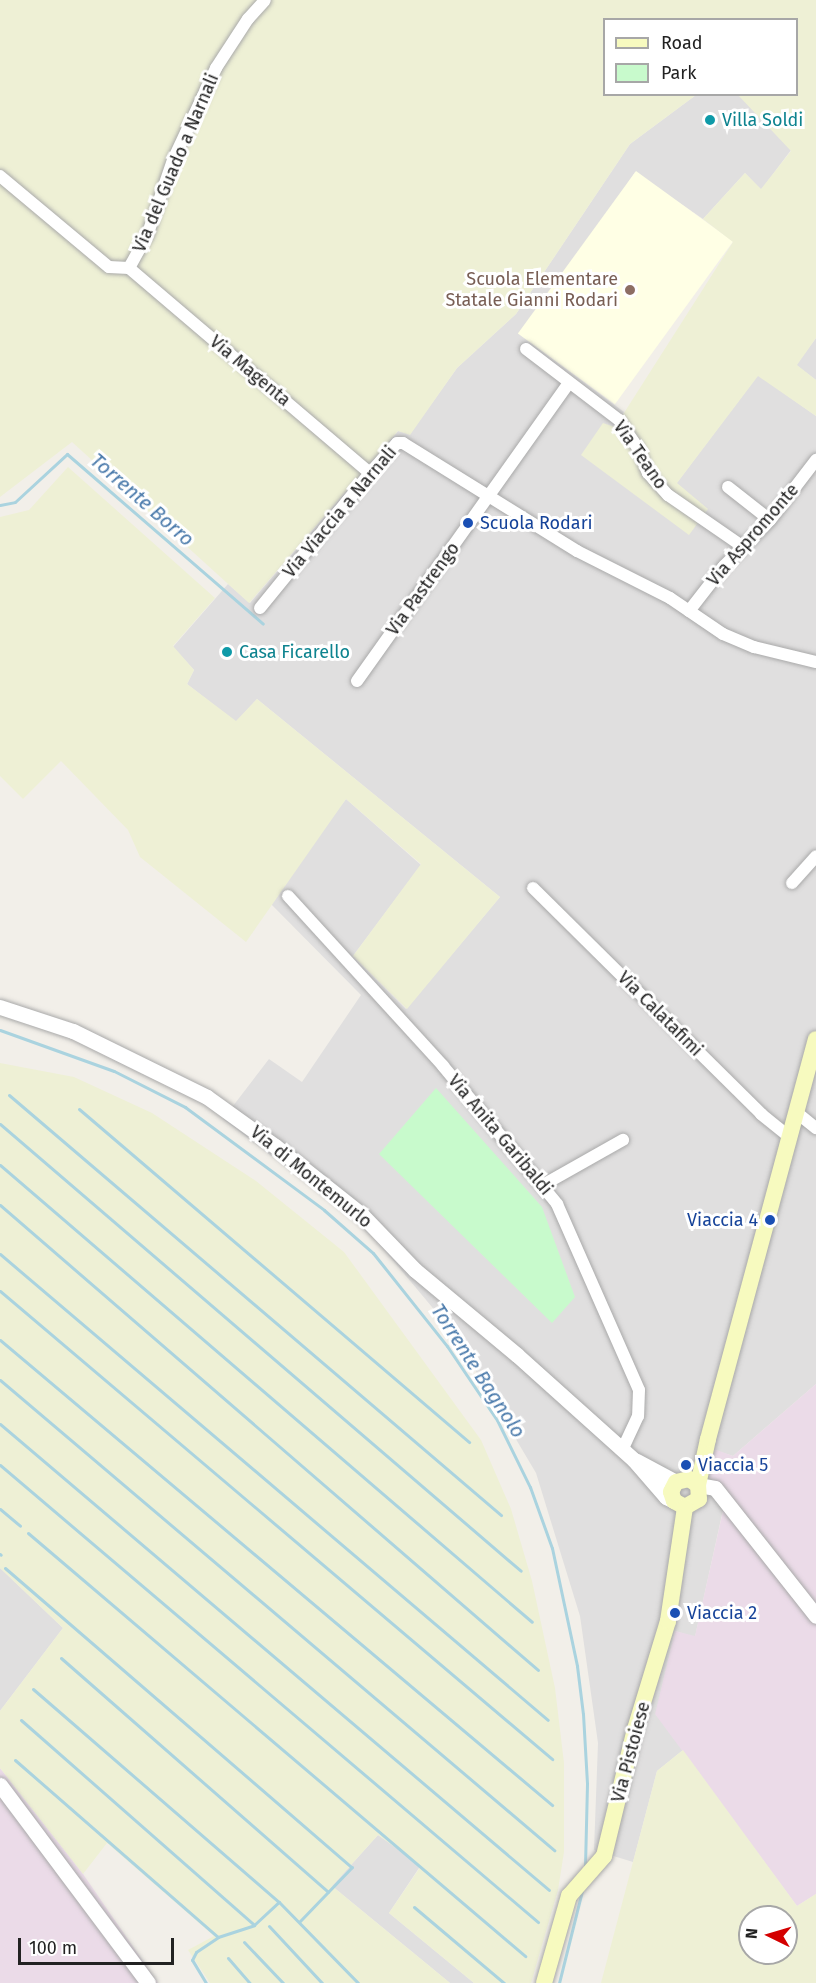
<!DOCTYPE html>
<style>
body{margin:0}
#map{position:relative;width:816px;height:1983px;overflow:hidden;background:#f2efe9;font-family:"Fira Sans",sans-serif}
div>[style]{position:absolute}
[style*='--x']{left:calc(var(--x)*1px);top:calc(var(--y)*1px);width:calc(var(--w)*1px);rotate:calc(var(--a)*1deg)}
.residential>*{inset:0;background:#e0dfdf}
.industrial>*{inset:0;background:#ebdbe8}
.education>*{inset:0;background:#ffffe5;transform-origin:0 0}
.farmland>*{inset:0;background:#eef0d5}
.park>*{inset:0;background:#c8facc}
.stream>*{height:3px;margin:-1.5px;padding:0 1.5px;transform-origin:1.5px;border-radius:1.5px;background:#aad3df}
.roads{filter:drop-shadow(0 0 2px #a9a9a9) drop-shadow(0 0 2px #a9a9a9)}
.minor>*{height:12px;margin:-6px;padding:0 6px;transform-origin:6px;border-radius:6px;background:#fff}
.tertiary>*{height:15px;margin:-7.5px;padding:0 7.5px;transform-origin:7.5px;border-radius:7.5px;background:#fff}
.secondary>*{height:16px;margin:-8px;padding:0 8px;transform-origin:8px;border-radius:8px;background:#f7fabf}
.dots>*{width:16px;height:16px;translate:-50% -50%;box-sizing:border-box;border:3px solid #fff;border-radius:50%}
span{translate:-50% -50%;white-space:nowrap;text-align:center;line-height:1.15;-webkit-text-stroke:6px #fff;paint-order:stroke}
.culture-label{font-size:18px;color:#0d838f}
.left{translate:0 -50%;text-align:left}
.street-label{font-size:18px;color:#222}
.education-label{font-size:18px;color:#785e54}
.right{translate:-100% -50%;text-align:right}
.transit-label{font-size:18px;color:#164399}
.water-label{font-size:20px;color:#4a7aab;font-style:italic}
.legend{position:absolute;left:603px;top:18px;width:195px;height:78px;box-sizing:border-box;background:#fff;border:2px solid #a7a7a7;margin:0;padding:8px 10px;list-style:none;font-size:18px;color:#222}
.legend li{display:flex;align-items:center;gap:12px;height:30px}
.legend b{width:30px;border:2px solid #a7a7a7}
.north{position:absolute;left:738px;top:1905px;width:60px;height:60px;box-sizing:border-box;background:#fff;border:2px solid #a7a7a7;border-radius:50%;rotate:275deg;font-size:16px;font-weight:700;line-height:24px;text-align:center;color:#222}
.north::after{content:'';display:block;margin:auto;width:21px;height:27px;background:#d40000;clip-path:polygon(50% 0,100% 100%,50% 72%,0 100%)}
.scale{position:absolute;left:18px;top:1938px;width:156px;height:27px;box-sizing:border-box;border:3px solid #222;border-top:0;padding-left:8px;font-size:18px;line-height:21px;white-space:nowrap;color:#222;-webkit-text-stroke:4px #fff;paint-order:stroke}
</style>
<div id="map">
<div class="residential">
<div style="clip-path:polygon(738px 94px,791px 150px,761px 190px,745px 173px,703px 219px,635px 172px,526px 339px,624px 412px,615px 428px,676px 484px,758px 375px,816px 416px,816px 1384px,733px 1456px,714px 1450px,727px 1492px,695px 1637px,675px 1631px,656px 1714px,683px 1750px,657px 1771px,633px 1862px,594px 1850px,598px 1743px,580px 1616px,536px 1473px,452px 1331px,366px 1228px,223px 1119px,269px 1059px,302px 1082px,361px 995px,269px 902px,346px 799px,421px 865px,353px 956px,406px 1009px,500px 897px,257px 699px,236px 722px,187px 684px,194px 670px,173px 647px,228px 584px,250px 603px,398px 431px,410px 434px,457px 368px,516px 314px,630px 144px,696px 95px)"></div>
<div style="clip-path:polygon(816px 338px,816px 380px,796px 365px)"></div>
<div style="clip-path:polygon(0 1568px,63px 1628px,0 1711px)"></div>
<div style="clip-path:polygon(378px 1835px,421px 1865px,389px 1913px,474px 1983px,450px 1983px,332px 1886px)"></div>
</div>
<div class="industrial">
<div style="clip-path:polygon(816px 1384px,816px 1894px,797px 1906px,655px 1714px,675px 1631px,695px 1636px,727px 1493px,709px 1477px,714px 1449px,733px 1456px)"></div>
<div style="clip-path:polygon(0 1768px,83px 1874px,158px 1983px,0 1983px)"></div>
</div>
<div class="education">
<div style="left:636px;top:171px;width:120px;height:201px;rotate:36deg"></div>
</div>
<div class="farmland">
<div style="clip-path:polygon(0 0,816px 0,816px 338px,797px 365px,816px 380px,816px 416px,758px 376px,677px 483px,708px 509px,689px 535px,581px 455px,603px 423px,615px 427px,733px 242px,703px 219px,745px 173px,761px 189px,791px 151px,738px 95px,796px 94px,796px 20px,604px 20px,604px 94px,696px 95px,630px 144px,516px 314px,457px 368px,410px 435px,398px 431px,249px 603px,72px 442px,0 497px)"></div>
<div style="clip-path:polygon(68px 467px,215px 598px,173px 646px,194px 670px,187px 684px,236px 721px,257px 699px,500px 897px,407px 1009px,353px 956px,421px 864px,346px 799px,246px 942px,140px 857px,128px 830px,61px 761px,23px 799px,0 776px,0 517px,29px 510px)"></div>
<div style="clip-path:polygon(0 1063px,74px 1077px,152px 1113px,256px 1181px,344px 1252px,481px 1440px,511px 1509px,532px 1581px,555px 1688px,564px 1763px,564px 1852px,558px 1890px,531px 1983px,474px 1983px,389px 1913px,421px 1866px,378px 1835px,332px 1886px,450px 1983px,210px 1983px,188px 1950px,214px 1936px,107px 1843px,83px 1874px,0 1768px,0 1711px,63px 1628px,0 1568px)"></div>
<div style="clip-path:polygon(evenodd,683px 1750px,797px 1906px,816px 1894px,816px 1983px,601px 1983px,657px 1771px,683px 1750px,750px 1917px,786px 1917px,786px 1953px,750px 1953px,750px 1917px)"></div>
</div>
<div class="park">
<div style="clip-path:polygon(436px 1088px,542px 1207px,575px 1297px,552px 1323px,379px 1154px)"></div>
</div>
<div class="stream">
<div style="--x:0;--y:505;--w:15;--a:-11"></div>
<div style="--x:15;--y:502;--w:71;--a:-42.7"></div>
<div style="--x:67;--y:454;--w:259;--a:40.9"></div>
<div style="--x:0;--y:1030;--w:121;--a:19.8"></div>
<div style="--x:114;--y:1071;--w:80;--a:26.9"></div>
<div style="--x:185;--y:1107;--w:173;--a:36.5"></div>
<div style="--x:324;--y:1210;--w:65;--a:41.3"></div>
<div style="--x:373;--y:1253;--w:119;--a:51.5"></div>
<div style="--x:447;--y:1346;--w:89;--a:56"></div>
<div style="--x:497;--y:1420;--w:75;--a:63.8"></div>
<div style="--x:530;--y:1487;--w:65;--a:70.2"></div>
<div style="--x:552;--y:1548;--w:121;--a:78"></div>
<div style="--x:577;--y:1666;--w:48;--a:82.9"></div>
<div style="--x:583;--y:1714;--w:70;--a:86.7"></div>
<div style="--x:587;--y:1784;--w:82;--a:91.4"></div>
<div style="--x:9;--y:1095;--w:647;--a:40.49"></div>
<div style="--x:79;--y:1109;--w:513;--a:40.49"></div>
<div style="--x:0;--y:1124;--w:686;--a:40.63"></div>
<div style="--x:0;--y:1165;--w:701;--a:40.66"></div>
<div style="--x:0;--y:1205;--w:711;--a:40.84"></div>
<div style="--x:0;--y:1254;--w:719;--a:40.38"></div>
<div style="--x:0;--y:1291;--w:724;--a:40.29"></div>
<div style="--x:0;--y:1340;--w:722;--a:40.11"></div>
<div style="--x:0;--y:1380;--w:727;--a:40.31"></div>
<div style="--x:0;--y:1424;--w:720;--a:40.33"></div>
<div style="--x:0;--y:1465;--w:706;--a:40.35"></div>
<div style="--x:0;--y:1509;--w:26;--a:40"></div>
<div style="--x:28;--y:1533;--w:653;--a:40.4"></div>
<div style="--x:0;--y:1554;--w:1;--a:45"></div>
<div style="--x:5;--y:1568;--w:458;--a:40.8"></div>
<div style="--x:352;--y:1867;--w:76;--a:133.9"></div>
<div style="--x:61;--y:1658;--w:355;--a:41.2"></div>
<div style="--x:33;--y:1689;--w:325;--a:40.9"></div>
<div style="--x:279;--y:1902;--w:113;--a:45.7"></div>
<div style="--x:21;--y:1720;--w:310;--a:41.3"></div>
<div style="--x:15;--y:1760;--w:269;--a:41.1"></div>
<div style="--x:414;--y:1907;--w:118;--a:40.2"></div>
<div style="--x:269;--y:1926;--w:78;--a:47.1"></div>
<div style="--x:244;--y:1942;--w:57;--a:46.4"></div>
<div style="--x:228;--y:1958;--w:33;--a:49"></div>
<div style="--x:206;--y:1983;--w:27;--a:-121"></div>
<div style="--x:192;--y:1960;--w:9;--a:-63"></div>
<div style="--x:196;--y:1952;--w:27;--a:-34"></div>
<div style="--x:218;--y:1937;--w:38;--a:-18"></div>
<div style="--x:254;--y:1925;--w:34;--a:-43"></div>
<div style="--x:559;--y:1983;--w:95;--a:-76"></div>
</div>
<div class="roads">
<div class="minor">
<div style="--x:0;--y:176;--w:142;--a:39.9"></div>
<div style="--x:109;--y:267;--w:20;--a:3"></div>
<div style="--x:129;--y:268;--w:316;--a:40.4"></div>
<div style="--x:129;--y:268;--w:37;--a:-61"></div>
<div style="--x:147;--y:236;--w:80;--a:-71.1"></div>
<div style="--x:173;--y:160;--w:102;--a:-64.9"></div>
<div style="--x:216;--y:68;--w:59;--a:-56.9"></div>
<div style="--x:248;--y:19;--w:25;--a:-48"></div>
<div style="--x:526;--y:349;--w:117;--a:37.4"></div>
<div style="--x:619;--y:420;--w:36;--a:56"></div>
<div style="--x:639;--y:450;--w:25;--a:69"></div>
<div style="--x:648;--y:473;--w:30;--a:48"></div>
<div style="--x:668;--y:495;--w:90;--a:34.6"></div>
<div style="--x:728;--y:487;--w:53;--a:38.2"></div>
<div style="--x:260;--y:608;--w:174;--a:-50.8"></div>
<div style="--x:370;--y:473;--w:40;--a:-48"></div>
<div style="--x:397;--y:443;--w:6;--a:0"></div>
<div style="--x:403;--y:443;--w:205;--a:31.8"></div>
<div style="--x:577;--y:551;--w:104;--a:26.8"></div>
<div style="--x:670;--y:598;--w:64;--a:34.2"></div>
<div style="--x:723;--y:634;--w:34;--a:23"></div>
<div style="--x:754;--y:647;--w:64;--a:13.6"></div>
<div style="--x:689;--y:611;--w:57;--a:-52.1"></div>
<div style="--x:724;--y:566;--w:65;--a:-45"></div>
<div style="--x:770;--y:520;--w:76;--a:-52.5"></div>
<div style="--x:357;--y:681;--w:366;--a:-54.6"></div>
<div style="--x:792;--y:883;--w:36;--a:-48"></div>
<div style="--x:533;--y:888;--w:321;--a:44.7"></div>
<div style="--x:761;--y:1114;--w:36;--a:39"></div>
<div style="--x:288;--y:896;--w:230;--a:47.6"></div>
<div style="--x:443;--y:1066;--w:179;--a:50.4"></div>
<div style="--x:557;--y:1204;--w:203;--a:66.2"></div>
<div style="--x:639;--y:1390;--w:26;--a:92"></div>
<div style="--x:638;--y:1416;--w:38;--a:115"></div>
<div style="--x:796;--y:1112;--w:26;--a:39"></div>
<div style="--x:543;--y:1185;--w:92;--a:-29.4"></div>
</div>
<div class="tertiary">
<div style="--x:0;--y:1007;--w:77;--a:18.2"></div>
<div style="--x:73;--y:1031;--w:149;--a:26.2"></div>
<div style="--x:207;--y:1097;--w:84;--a:35.8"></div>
<div style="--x:275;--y:1146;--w:111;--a:38.4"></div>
<div style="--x:362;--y:1215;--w:76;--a:46.1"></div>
<div style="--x:415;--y:1270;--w:133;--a:39.8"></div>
<div style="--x:517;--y:1355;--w:157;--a:41.9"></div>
<div style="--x:634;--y:1460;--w:49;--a:49.1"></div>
<div style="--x:666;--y:1497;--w:9;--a:27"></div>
<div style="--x:637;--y:1461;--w:44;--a:28.3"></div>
<div style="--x:698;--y:1485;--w:17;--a:10"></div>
<div style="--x:715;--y:1488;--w:163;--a:51.7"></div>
<div style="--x:0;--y:1785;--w:247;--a:53.2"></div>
</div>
<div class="secondary">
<div style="--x:698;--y:1485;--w:11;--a:-146"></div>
<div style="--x:689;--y:1479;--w:13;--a:167"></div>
<div style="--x:676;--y:1482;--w:11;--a:117"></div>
<div style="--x:671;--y:1492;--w:9;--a:72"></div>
<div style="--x:674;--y:1501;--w:13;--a:29"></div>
<div style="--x:685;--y:1507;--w:16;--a:-30"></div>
<div style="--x:699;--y:1499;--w:14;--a:-94"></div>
<div style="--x:698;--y:1485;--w:47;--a:-77.7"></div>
<div style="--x:708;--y:1439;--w:414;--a:-74.9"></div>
<div style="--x:544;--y:1983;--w:91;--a:-74"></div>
<div style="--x:569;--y:1896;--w:53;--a:-48.8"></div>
<div style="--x:604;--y:1856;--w:131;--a:-76.3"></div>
<div style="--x:635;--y:1729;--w:113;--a:-73"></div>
<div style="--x:668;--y:1621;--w:115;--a:-81.5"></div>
</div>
</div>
<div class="dots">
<div style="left:710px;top:120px;background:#0f9aa8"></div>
<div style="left:630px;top:290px;background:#8d6e63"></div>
<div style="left:468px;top:523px;background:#1a4fb4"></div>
<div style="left:227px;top:652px;background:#0f9aa8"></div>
<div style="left:770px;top:1220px;background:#1a4fb4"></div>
<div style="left:686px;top:1465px;background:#1a4fb4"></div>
<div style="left:675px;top:1613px;background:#1a4fb4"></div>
</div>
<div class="culture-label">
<span class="left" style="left:722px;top:120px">Villa Soldi</span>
<span class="left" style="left:239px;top:652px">Casa Ficarello</span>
</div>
<div class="street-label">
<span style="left:176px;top:163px;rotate:-67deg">Via del Guado a Narnali</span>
<span style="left:250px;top:371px;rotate:40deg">Via Magenta</span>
<span style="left:640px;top:455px;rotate:55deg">Via Teano</span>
<span style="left:340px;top:512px;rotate:-50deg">Via Viaccia a Narnali</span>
<span style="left:753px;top:535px;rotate:-49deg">Via Aspromonte</span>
<span style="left:423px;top:589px;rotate:-54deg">Via Pastrengo</span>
<span style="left:660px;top:1014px;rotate:45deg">Via Calatafimi</span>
<span style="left:500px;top:1135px;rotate:50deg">Via Anita Garibaldi</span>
<span style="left:311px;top:1177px;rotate:39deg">Via di Montemurlo</span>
<span style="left:631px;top:1752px;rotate:-75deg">Via Pistoiese</span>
</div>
<div class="education-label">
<span class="right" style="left:618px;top:290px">Scuola Elementare<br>Statale Gianni Rodari</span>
</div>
<div class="transit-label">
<span class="left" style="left:480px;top:523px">Scuola Rodari</span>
<span class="right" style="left:758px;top:1220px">Viaccia 4</span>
<span class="left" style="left:698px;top:1465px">Viaccia 5</span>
<span class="left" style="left:687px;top:1613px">Viaccia 2</span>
</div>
<div class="water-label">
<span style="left:142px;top:500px;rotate:41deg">Torrente Borro</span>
<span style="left:478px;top:1371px;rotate:57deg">Torrente Bagnolo</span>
</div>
<ul class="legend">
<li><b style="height:8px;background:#f7fabf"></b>Road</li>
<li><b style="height:16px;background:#c8facc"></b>Park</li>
</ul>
<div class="north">N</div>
<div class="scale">100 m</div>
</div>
